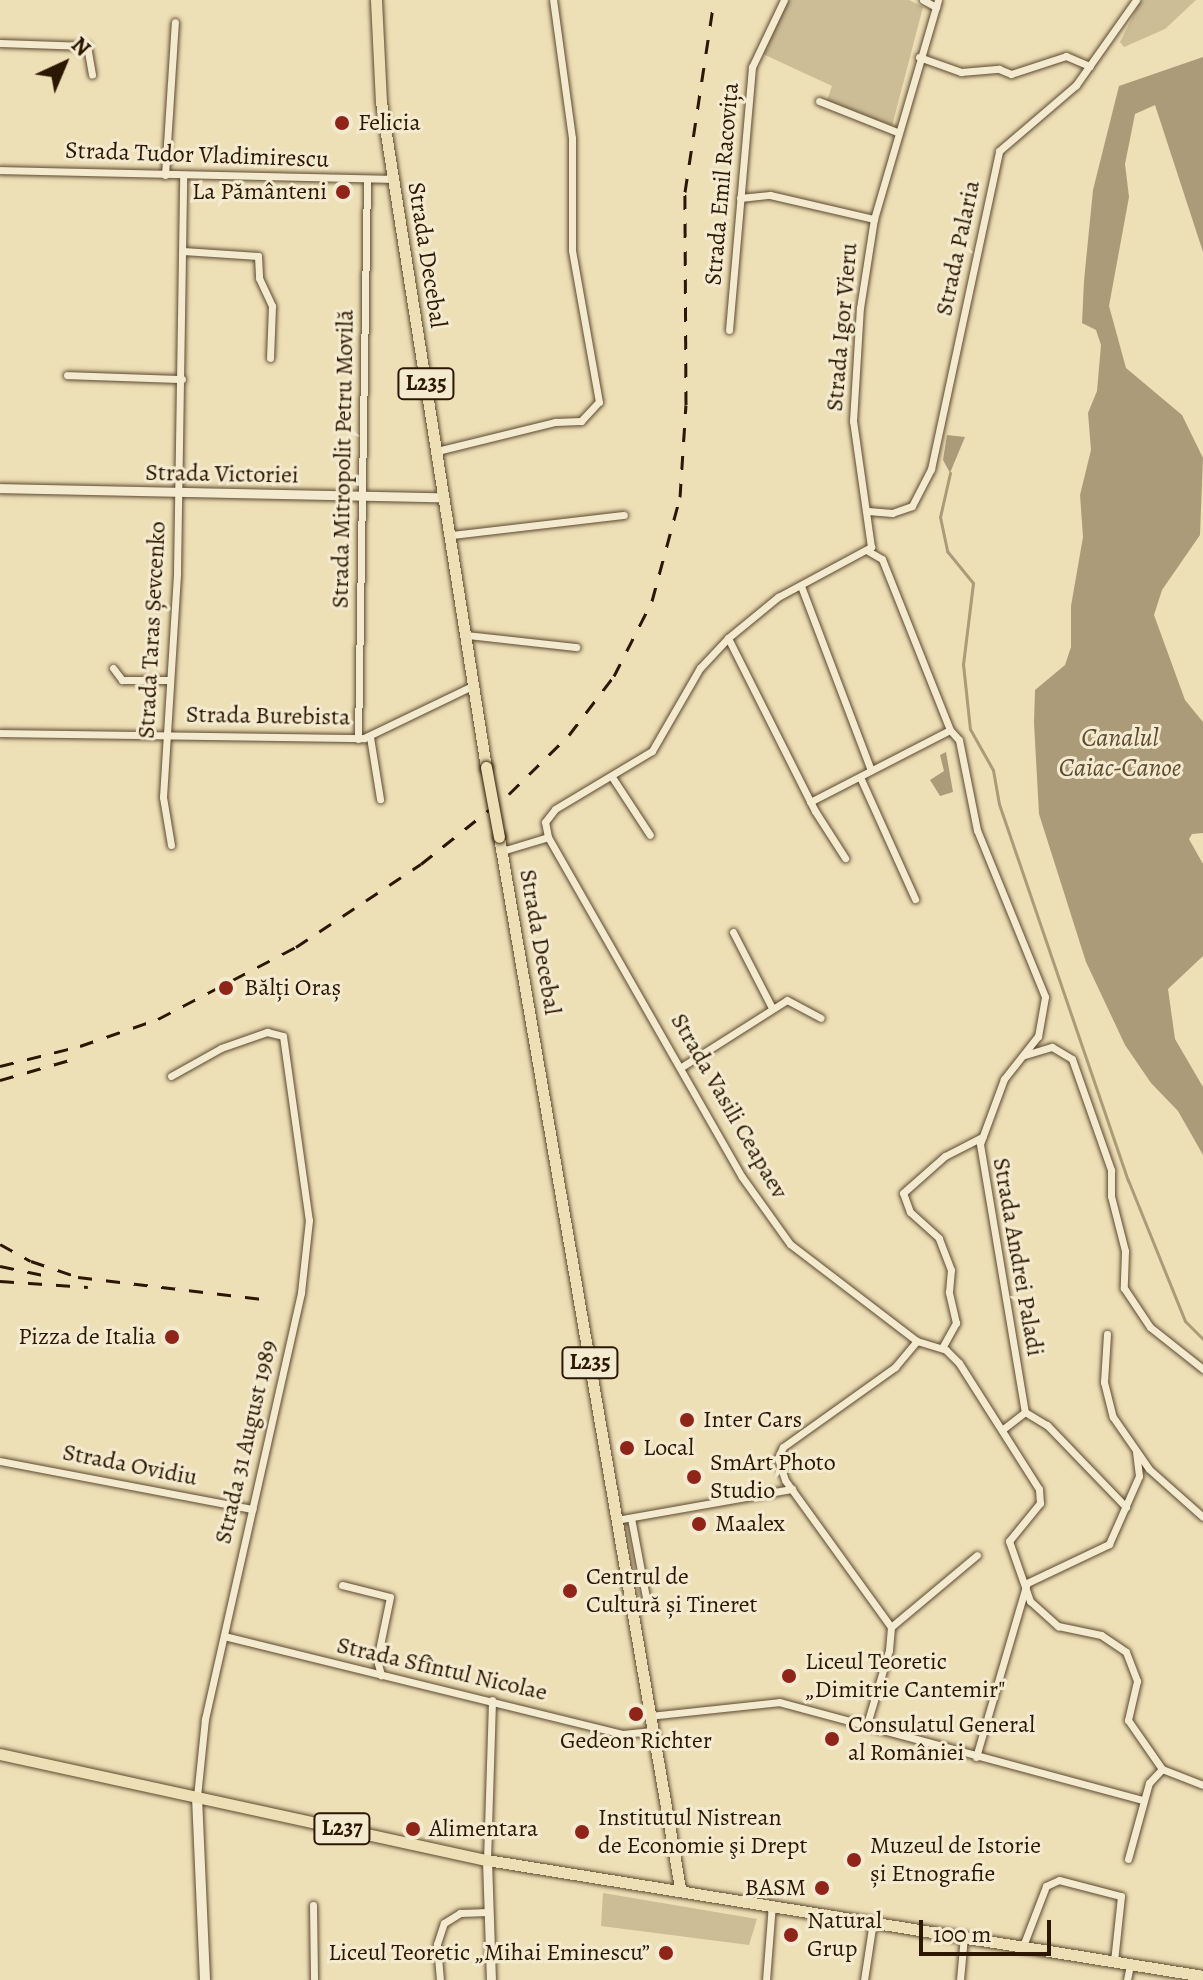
<!DOCTYPE html>
<meta charset="utf-8">
<style>
body{margin:0}
#map{position:relative;width:1203px;height:1980px;overflow:hidden;background:#eddfb6;font-family:Alegreya,serif}
div>[style]{position:absolute}
[style*='--x']{left:calc(var(--x)*1px);top:calc(var(--y)*1px);width:calc(var(--w)*1px);rotate:calc(var(--a)*1deg)}
.green>*{inset:0;background:#ccbd97}
.water>*{inset:0;background:#ab9b79}
.stream>*{height:3px;margin:-1.5px;padding:0 1.5px;transform-origin:1.5px;border-radius:1.5px;background:#ab9b79}
.roads{filter:drop-shadow(0 0 2px #5c492f) drop-shadow(0 0 2px #5c492f)}
.minor>*{height:7px;margin:-3.5px;padding:0 3.5px;transform-origin:3.5px;border-radius:3.5px;background:#f3ead0}
.tertiary>*{height:9px;margin:-4.5px;padding:0 4.5px;transform-origin:4.5px;border-radius:4.5px;background:#f3ead0}
.secondary>*{height:10px;margin:-5px;padding:0 5px;transform-origin:5px;border-radius:5px;background:#f3ead0}
.primary>*{height:11px;margin:-5.5px;padding:0 5.5px;transform-origin:5.5px;border-radius:5.5px;background:#eddfb6}
.rail>*{height:3px;margin-top:-1.5px;transform-origin:0;background:repeating-linear-gradient(90deg,#2b1702 0 14px,transparent 0 28px)}
.bridges{filter:drop-shadow(0 0 2px #2b1702) drop-shadow(0 0 2px #2b1702)}
.primary-bridge>*{height:11px;margin:-5.5px;padding:0 5.5px;transform-origin:5.5px;border-radius:5.5px;background:#eddfb6}
.dots>*{width:22px;height:22px;translate:-50% -50%;box-sizing:border-box;border:4px solid #f3ead0;border-radius:50%}
span{translate:-50% -50%;white-space:nowrap;text-align:center;line-height:1.15;-webkit-text-stroke:6px #f3ead0;paint-order:stroke}
.shield-label span{padding:2px 6px;background:#f3ead0;border:2px solid;border-radius:6px;-webkit-text-stroke-width:0}
.shield-label{font-size:22px;color:#2b1702;font-weight:700}
.poi-label{font-size:24px;color:#2b1702}
.left{translate:0 -50%;text-align:left}
.right{translate:-100% -50%;text-align:right}
.street-label{font-size:24px;color:#2b1702}
.water-label{font-size:26px;color:#5e4c32;font-style:italic}
.north{position:absolute;left:24px;top:24px;width:80px;height:80px;-webkit-text-stroke:6px #f3ead0;paint-order:stroke;rotate:44deg;font-size:22px;font-weight:700;line-height:32px;text-align:center;color:#2b1702}
.north::after{content:'';display:block;margin:auto;width:28px;height:36px;background:#2b1702;clip-path:polygon(50% 0,100% 100%,50% 72%,0 100%)}
.scale{position:absolute;left:919px;top:1920px;width:132px;height:36px;box-sizing:border-box;border:4px solid #2b1702;border-top:0;padding-left:10px;font-size:24px;line-height:28px;white-space:nowrap;color:#2b1702;-webkit-text-stroke:6px #f3ead0;paint-order:stroke}
</style>
<div id="map">
<div class="green">
<div style="clip-path:polygon(786px 0,909px 0,923px 7px,892px 126px,827px 100px,832px 86px,763px 54px)"></div>
<div style="clip-path:polygon(1141px 0,1196px 0,1165px 29px,1124px 47px,1120px 42px)"></div>
<div style="clip-path:polygon(603px 1893px,757px 1919px,749px 1945px,601px 1926px)"></div>
</div>
<div class="water">
<div style="clip-path:polygon(1203px 57px,1203px 252px,1155px 105px,1135px 114px,1125px 164px,1129px 197px,1109px 306px,1126px 368px,1182px 415px,1203px 458px,1200px 535px,1162px 590px,1154px 615px,1185px 700px,1203px 722px,1203px 833px,1192px 834px,1189px 839px,1203px 864px,1203px 956px,1168px 989px,1175px 1039px,1203px 1087px,1203px 1155px,1178px 1111px,1151px 1083px,1125px 1045px,1086px 962px,1039px 814px,1034px 723px,1035px 690px,1065px 665px,1071px 647px,1071px 606px,1083px 537px,1080px 495px,1091px 450px,1088px 413px,1097px 391px,1101px 345px,1096px 330px,1082px 323px,1084px 281px,1093px 190px,1119px 86px)"></div>
<div style="clip-path:polygon(947px 435px,965px 437px,950px 473px,943px 460px)"></div>
<div style="clip-path:polygon(946px 752px,953px 792px,940px 796px,930px 780px,944px 771px,940px 755px)"></div>
</div>
<div class="stream">
<div style="--x:950;--y:473;--w:45;--a:102.8"></div>
<div style="--x:940;--y:517;--w:35;--a:78"></div>
<div style="--x:947;--y:551;--w:41;--a:50.9"></div>
<div style="--x:973;--y:583;--w:82;--a:97"></div>
<div style="--x:963;--y:664;--w:65;--a:83.9"></div>
<div style="--x:970;--y:729;--w:47;--a:60.7"></div>
<div style="--x:993;--y:770;--w:35;--a:80"></div>
<div style="--x:999;--y:804;--w:398;--a:71.1"></div>
<div style="--x:1128;--y:1180;--w:152;--a:68"></div>
<div style="--x:1185;--y:1321;--w:25;--a:45"></div>
</div>
<div class="roads">
<div class="minor">
<div style="--x:923;--y:0;--w:15;--a:28"></div>
<div style="--x:0;--y:43;--w:87;--a:2"></div>
<div style="--x:87;--y:46;--w:29;--a:80"></div>
<div style="--x:919;--y:57;--w:45;--a:19.7"></div>
<div style="--x:961;--y:72;--w:38;--a:-5"></div>
<div style="--x:999;--y:69;--w:13;--a:23"></div>
<div style="--x:1011;--y:74;--w:58;--a:-18.1"></div>
<div style="--x:1066;--y:56;--w:26;--a:23"></div>
<div style="--x:819;--y:101;--w:84;--a:21.7"></div>
<div style="--x:0;--y:170;--w:393;--a:1.3"></div>
<div style="--x:165;--y:175;--w:153;--a:-86.3"></div>
<div style="--x:740;--y:198;--w:30;--a:-6"></div>
<div style="--x:770;--y:195;--w:107;--a:13"></div>
<div style="--x:183;--y:251;--w:75;--a:3.8"></div>
<div style="--x:258;--y:256;--w:22;--a:87"></div>
<div style="--x:259;--y:278;--w:31;--a:65"></div>
<div style="--x:272;--y:306;--w:52;--a:92.2"></div>
<div style="--x:729;--y:330;--w:264;--a:-85"></div>
<div style="--x:752;--y:67;--w:74;--a:-64.5"></div>
<div style="--x:67;--y:375;--w:115;--a:2"></div>
<div style="--x:437;--y:451;--w:122;--a:-13.8"></div>
<div style="--x:555;--y:422;--w:26;--a:-2"></div>
<div style="--x:581;--y:421;--w:26;--a:-47"></div>
<div style="--x:599;--y:402;--w:154;--a:-100.1"></div>
<div style="--x:572;--y:250;--w:112;--a:-90"></div>
<div style="--x:572;--y:138;--w:139;--a:-97.8"></div>
<div style="--x:868;--y:511;--w:24;--a:5"></div>
<div style="--x:892;--y:513;--w:21;--a:-19"></div>
<div style="--x:912;--y:506;--w:42;--a:-62.8"></div>
<div style="--x:931;--y:469;--w:325;--a:-77.9"></div>
<div style="--x:999;--y:151;--w:101;--a:-40.6"></div>
<div style="--x:1076;--y:85;--w:104;--a:-54.8"></div>
<div style="--x:451;--y:535;--w:174;--a:-6.6"></div>
<div style="--x:868;--y:551;--w:16;--a:30"></div>
<div style="--x:882;--y:559;--w:184;--a:68.3"></div>
<div style="--x:950;--y:730;--w:13;--a:48"></div>
<div style="--x:959;--y:740;--w:92;--a:78.7"></div>
<div style="--x:977;--y:830;--w:180;--a:67.8"></div>
<div style="--x:1045;--y:997;--w:40;--a:100"></div>
<div style="--x:1038;--y:1036;--w:55;--a:128.3"></div>
<div style="--x:1004;--y:1079;--w:69;--a:110.3"></div>
<div style="--x:980;--y:1144;--w:272;--a:80.5"></div>
<div style="--x:1025;--y:1412;--w:29;--a:142"></div>
<div style="--x:801;--y:586;--w:197;--a:69.2"></div>
<div style="--x:467;--y:635;--w:110;--a:6.3"></div>
<div style="--x:728;--y:638;--w:194;--a:63.3"></div>
<div style="--x:815;--y:811;--w:56;--a:57.4"></div>
<div style="--x:113;--y:668;--w:15;--a:53"></div>
<div style="--x:122;--y:680;--w:47;--a:0"></div>
<div style="--x:0;--y:733;--w:364;--a:0.8"></div>
<div style="--x:364;--y:738;--w:122;--a:-25.7"></div>
<div style="--x:370;--y:737;--w:63;--a:80.8"></div>
<div style="--x:358;--y:739;--w:559;--a:-89.08"></div>
<div style="--x:612;--y:777;--w:69;--a:56.8"></div>
<div style="--x:860;--y:777;--w:134;--a:65.7"></div>
<div style="--x:810;--y:802;--w:157;--a:-27.2"></div>
<div style="--x:548;--y:837;--w:15;--a:-101"></div>
<div style="--x:545;--y:822;--w:16;--a:-52"></div>
<div style="--x:555;--y:809;--w:113;--a:-30.9"></div>
<div style="--x:652;--y:751;--w:96;--a:-60"></div>
<div style="--x:700;--y:668;--w:41;--a:-47"></div>
<div style="--x:728;--y:638;--w:65;--a:-39.4"></div>
<div style="--x:778;--y:597;--w:106;--a:-28.3"></div>
<div style="--x:871;--y:547;--w:127;--a:-98.1"></div>
<div style="--x:853;--y:421;--w:113;--a:-86.5"></div>
<div style="--x:860;--y:308;--w:90;--a:-81.1"></div>
<div style="--x:874;--y:219;--w:228;--a:-73.7"></div>
<div style="--x:171;--y:845;--w:49;--a:-99.5"></div>
<div style="--x:163;--y:797;--w:225;--a:-86.4"></div>
<div style="--x:177;--y:572;--w:396;--a:-89.1"></div>
<div style="--x:502;--y:851;--w:48;--a:-16.9"></div>
<div style="--x:548;--y:837;--w:391;--a:60.3"></div>
<div style="--x:742;--y:1177;--w:82;--a:54.4"></div>
<div style="--x:790;--y:1244;--w:160;--a:37.4"></div>
<div style="--x:917;--y:1341;--w:30;--a:17"></div>
<div style="--x:946;--y:1350;--w:18;--a:45"></div>
<div style="--x:959;--y:1363;--w:149;--a:57.6"></div>
<div style="--x:1039;--y:1489;--w:14;--a:86"></div>
<div style="--x:1040;--y:1503;--w:49;--a:129.2"></div>
<div style="--x:1009;--y:1541;--w:64;--a:70.7"></div>
<div style="--x:1030;--y:1601;--w:38;--a:42"></div>
<div style="--x:1058;--y:1626;--w:44;--a:11.8"></div>
<div style="--x:1101;--y:1635;--w:30;--a:34"></div>
<div style="--x:1126;--y:1652;--w:31;--a:69"></div>
<div style="--x:1137;--y:1681;--w:40;--a:103"></div>
<div style="--x:1128;--y:1720;--w:60;--a:55.2"></div>
<div style="--x:733;--y:932;--w:85;--a:62.8"></div>
<div style="--x:1025;--y:1055;--w:28;--a:-17"></div>
<div style="--x:1052;--y:1047;--w:23;--a:31"></div>
<div style="--x:1072;--y:1059;--w:118;--a:70.6"></div>
<div style="--x:1111;--y:1170;--w:26;--a:90"></div>
<div style="--x:1111;--y:1196;--w:57;--a:75.7"></div>
<div style="--x:1125;--y:1251;--w:37;--a:92"></div>
<div style="--x:1124;--y:1288;--w:47;--a:56.3"></div>
<div style="--x:1150;--y:1327;--w:68;--a:38.4"></div>
<div style="--x:683;--y:1066;--w:123;--a:-32.4"></div>
<div style="--x:787;--y:1000;--w:38;--a:28"></div>
<div style="--x:171;--y:1076;--w:57;--a:-29.2"></div>
<div style="--x:221;--y:1048;--w:49;--a:-19.2"></div>
<div style="--x:267;--y:1032;--w:16;--a:14"></div>
<div style="--x:283;--y:1036;--w:186;--a:82"></div>
<div style="--x:309;--y:1220;--w:73;--a:96.3"></div>
<div style="--x:301;--y:1293;--w:437;--a:102.7"></div>
<div style="--x:205;--y:1719;--w:78;--a:95.9"></div>
<div style="--x:1107;--y:1334;--w:48;--a:93.6"></div>
<div style="--x:1104;--y:1382;--w:36;--a:76"></div>
<div style="--x:1113;--y:1417;--w:63;--a:55.3"></div>
<div style="--x:1149;--y:1469;--w:72;--a:41.6"></div>
<div style="--x:942;--y:1348;--w:29;--a:-61"></div>
<div style="--x:956;--y:1323;--w:32;--a:-103"></div>
<div style="--x:949;--y:1292;--w:22;--a:-85"></div>
<div style="--x:951;--y:1270;--w:34;--a:-111"></div>
<div style="--x:939;--y:1238;--w:39;--a:-138"></div>
<div style="--x:910;--y:1212;--w:20;--a:-110"></div>
<div style="--x:903;--y:1193;--w:56;--a:-41.4"></div>
<div style="--x:945;--y:1156;--w:42;--a:-27.2"></div>
<div style="--x:1025;--y:1412;--w:26;--a:31"></div>
<div style="--x:1047;--y:1425;--w:114;--a:46.1"></div>
<div style="--x:0;--y:1461;--w:257;--a:10.8"></div>
<div style="--x:631;--y:1518;--w:86;--a:79.3"></div>
<div style="--x:647;--y:1603;--w:17;--a:152"></div>
<div style="--x:616;--y:1520;--w:179;--a:-10"></div>
<div style="--x:342;--y:1585;--w:49;--a:14"></div>
<div style="--x:390;--y:1597;--w:64;--a:101.7"></div>
<div style="--x:377;--y:1660;--w:16;--a:75"></div>
<div style="--x:891;--y:1627;--w:112;--a:-39.9"></div>
<div style="--x:224;--y:1636;--w:411;--a:13.8"></div>
<div style="--x:623;--y:1734;--w:29;--a:-6"></div>
<div style="--x:649;--y:1716;--w:131;--a:-6.1"></div>
<div style="--x:779;--y:1702;--w:377;--a:15.1"></div>
<div style="--x:867;--y:1724;--w:77;--a:-73.4"></div>
<div style="--x:889;--y:1650;--w:23;--a:-85"></div>
<div style="--x:891;--y:1627;--w:181;--a:-125.8"></div>
<div style="--x:785;--y:1480;--w:23;--a:-108"></div>
<div style="--x:778;--y:1458;--w:12;--a:-66"></div>
<div style="--x:783;--y:1447;--w:138;--a:-35.5"></div>
<div style="--x:895;--y:1367;--w:34;--a:-50"></div>
<div style="--x:976;--y:1757;--w:181;--a:-73.7"></div>
<div style="--x:1027;--y:1583;--w:91;--a:-25.4"></div>
<div style="--x:1109;--y:1544;--w:74;--a:-66.2"></div>
<div style="--x:1139;--y:1476;--w:25;--a:-97"></div>
<div style="--x:1162;--y:1769;--w:44;--a:21.3"></div>
<div style="--x:1128;--y:1859;--w:79;--a:-74.6"></div>
<div style="--x:1149;--y:1783;--w:19;--a:-47"></div>
<div style="--x:487;--y:1860;--w:160;--a:-88.2"></div>
<div style="--x:313;--y:1905;--w:75;--a:89.2"></div>
<div style="--x:1023;--y:1946;--w:64;--a:-69"></div>
<div style="--x:1046;--y:1886;--w:14;--a:-25"></div>
<div style="--x:1059;--y:1880;--w:64;--a:14.5"></div>
<div style="--x:1121;--y:1896;--w:66;--a:96.1"></div>
<div style="--x:440;--y:1980;--w:36;--a:-95"></div>
<div style="--x:437;--y:1944;--w:22;--a:-72"></div>
<div style="--x:444;--y:1923;--w:19;--a:-32"></div>
<div style="--x:460;--y:1913;--w:28;--a:-2"></div>
<div style="--x:766;--y:1980;--w:76;--a:-85.5"></div>
<div style="--x:864;--y:1980;--w:60;--a:-81.3"></div>
<div style="--x:960;--y:1980;--w:44;--a:-84.8"></div>
<div style="--x:1127;--y:1980;--w:16;--a:-79"></div>
</div>
<div class="tertiary">
<div style="--x:0;--y:488;--w:444;--a:1.2"></div>
<div style="--x:487;--y:1860;--w:120;--a:88.1"></div>
</div>
<div class="secondary">
<div style="--x:197;--y:1797;--w:183;--a:87.5"></div>
</div>
<div class="primary">
<div style="--x:376;--y:0;--w:102;--a:87.2"></div>
<div style="--x:381;--y:102;--w:673;--a:81.03"></div>
<div style="--x:499;--y:837;--w:1066;--a:80.23"></div>
<div style="--x:0;--y:1754;--w:498;--a:12.3"></div>
<div style="--x:487;--y:1860;--w:725;--a:9.2"></div>
</div>
</div>
<div class="rail">
<div style="--x:0;--y:1066;--w:82;--a:-14"></div>
<div style="--x:80;--y:1046;--w:83;--a:-19.1"></div>
<div style="--x:158;--y:1019;--w:156;--a:-27.6"></div>
<div style="--x:296;--y:947;--w:150;--a:-33.6"></div>
<div style="--x:421;--y:864;--w:112;--a:-38.5"></div>
<div style="--x:509;--y:794;--w:84;--a:-44.5"></div>
<div style="--x:569;--y:735;--w:74;--a:-52.7"></div>
<div style="--x:614;--y:676;--w:84;--a:-63.1"></div>
<div style="--x:652;--y:601;--w:108;--a:-74.9"></div>
<div style="--x:680;--y:497;--w:92;--a:-86.3"></div>
<div style="--x:686;--y:405;--w:213;--a:-90.3"></div>
<div style="--x:685;--y:192;--w:194;--a:-81.4"></div>
<div style="--x:0;--y:1080;--w:76;--a:-16"></div>
<div style="--x:0;--y:1244;--w:35;--a:29"></div>
<div style="--x:31;--y:1261;--w:50;--a:18.8"></div>
<div style="--x:78;--y:1277;--w:194;--a:6.8"></div>
<div style="--x:0;--y:1266;--w:44;--a:11.8"></div>
<div style="--x:0;--y:1281;--w:88;--a:3.9"></div>
</div>
<div class="bridges">
<div class="primary-bridge">
<div style="--x:486;--y:767;--w:71;--a:79.5"></div>
</div>
</div>
<div class="dots">
<div style="left:342px;top:123px;background:#8f2418"></div>
<div style="left:343px;top:192px;background:#8f2418"></div>
<div style="left:226px;top:988px;background:#8f2418"></div>
<div style="left:172px;top:1337px;background:#8f2418"></div>
<div style="left:687px;top:1420px;background:#8f2418"></div>
<div style="left:627px;top:1448px;background:#8f2418"></div>
<div style="left:694px;top:1477px;background:#8f2418"></div>
<div style="left:699px;top:1524px;background:#8f2418"></div>
<div style="left:570px;top:1591px;background:#8f2418"></div>
<div style="left:789px;top:1676px;background:#8f2418"></div>
<div style="left:636px;top:1714px;background:#8f2418"></div>
<div style="left:832px;top:1739px;background:#8f2418"></div>
<div style="left:413px;top:1829px;background:#8f2418"></div>
<div style="left:582px;top:1832px;background:#8f2418"></div>
<div style="left:854px;top:1860px;background:#8f2418"></div>
<div style="left:822px;top:1888px;background:#8f2418"></div>
<div style="left:791px;top:1935px;background:#8f2418"></div>
<div style="left:666px;top:1953px;background:#8f2418"></div>
</div>
<div class="shield-label">
<span style="left:426px;top:384px">L235</span>
<span style="left:590px;top:1363px">L235</span>
<span style="left:342px;top:1829px">L237</span>
</div>
<div class="poi-label">
<span class="left" style="left:358px;top:123px">Felicia</span>
<span class="right" style="left:327px;top:192px">La Pământeni</span>
<span class="left" style="left:244px;top:988px">Bălți Oraș</span>
<span class="right" style="left:156px;top:1337px">Pizza de Italia</span>
<span class="left" style="left:703px;top:1420px">Inter Cars</span>
<span class="left" style="left:643px;top:1448px">Local</span>
<span class="left" style="left:710px;top:1477px">SmArt Photo<br>Studio</span>
<span class="left" style="left:715px;top:1524px">Maalex</span>
<span class="left" style="left:586px;top:1591px">Centrul de<br>Cultură și Tineret</span>
<span class="left" style="left:805px;top:1676px">Liceul Teoretic<br>„Dimitrie Cantemir"</span>
<span class="left" style="left:848px;top:1739px">Consulatul General<br>al României</span>
<span style="left:636px;top:1741px">Gedeon Richter</span>
<span class="left" style="left:598px;top:1832px">Institutul Nistrean<br>de Economie şi Drept</span>
<span class="left" style="left:429px;top:1829px">Alimentara</span>
<span class="left" style="left:870px;top:1860px">Muzeul de Istorie<br>și Etnografie</span>
<span class="right" style="left:806px;top:1888px">BASM</span>
<span class="left" style="left:807px;top:1935px">Natural<br>Grup</span>
<span class="right" style="left:650px;top:1953px">Liceul Teoretic „Mihai Eminescu”</span>
</div>
<div class="street-label">
<span style="left:197px;top:155px;rotate:2deg">Strada Tudor Vladimirescu</span>
<span style="left:722px;top:184px;rotate:-85deg">Strada Emil Racovița</span>
<span style="left:958px;top:248px;rotate:-78deg">Strada Palaria</span>
<span style="left:427px;top:255px;rotate:81deg">Strada Decebal</span>
<span style="left:842px;top:327px;rotate:-85deg">Strada Igor Vieru</span>
<span style="left:343px;top:459px;rotate:-89deg">Strada Mitropolit Petru Movilă</span>
<span style="left:222px;top:474px;rotate:1deg">Strada Victoriei</span>
<span style="left:152px;top:630px;rotate:-87deg">Strada Taras Șevcenko</span>
<span style="left:268px;top:716px;rotate:1deg">Strada Burebista</span>
<span style="left:540px;top:942px;rotate:80deg">Strada Decebal</span>
<span style="left:729px;top:1106px;rotate:60deg">Strada Vasili Ceapaev</span>
<span style="left:1018px;top:1257px;rotate:80deg">Strada Andrei Paladi</span>
<span style="left:246px;top:1442px;rotate:-77deg">Strada 31 August 1989</span>
<span style="left:130px;top:1465px;rotate:11deg">Strada Ovidiu</span>
<span style="left:442px;top:1669px;rotate:13deg">Strada Sfîntul Nicolae</span>
</div>
<div class="water-label">
<span style="left:1120px;top:753px">Canalul<br>Caiac-Canoe</span>
</div>
<div class="north">N</div>
<div class="scale">100 m</div>
</div>
